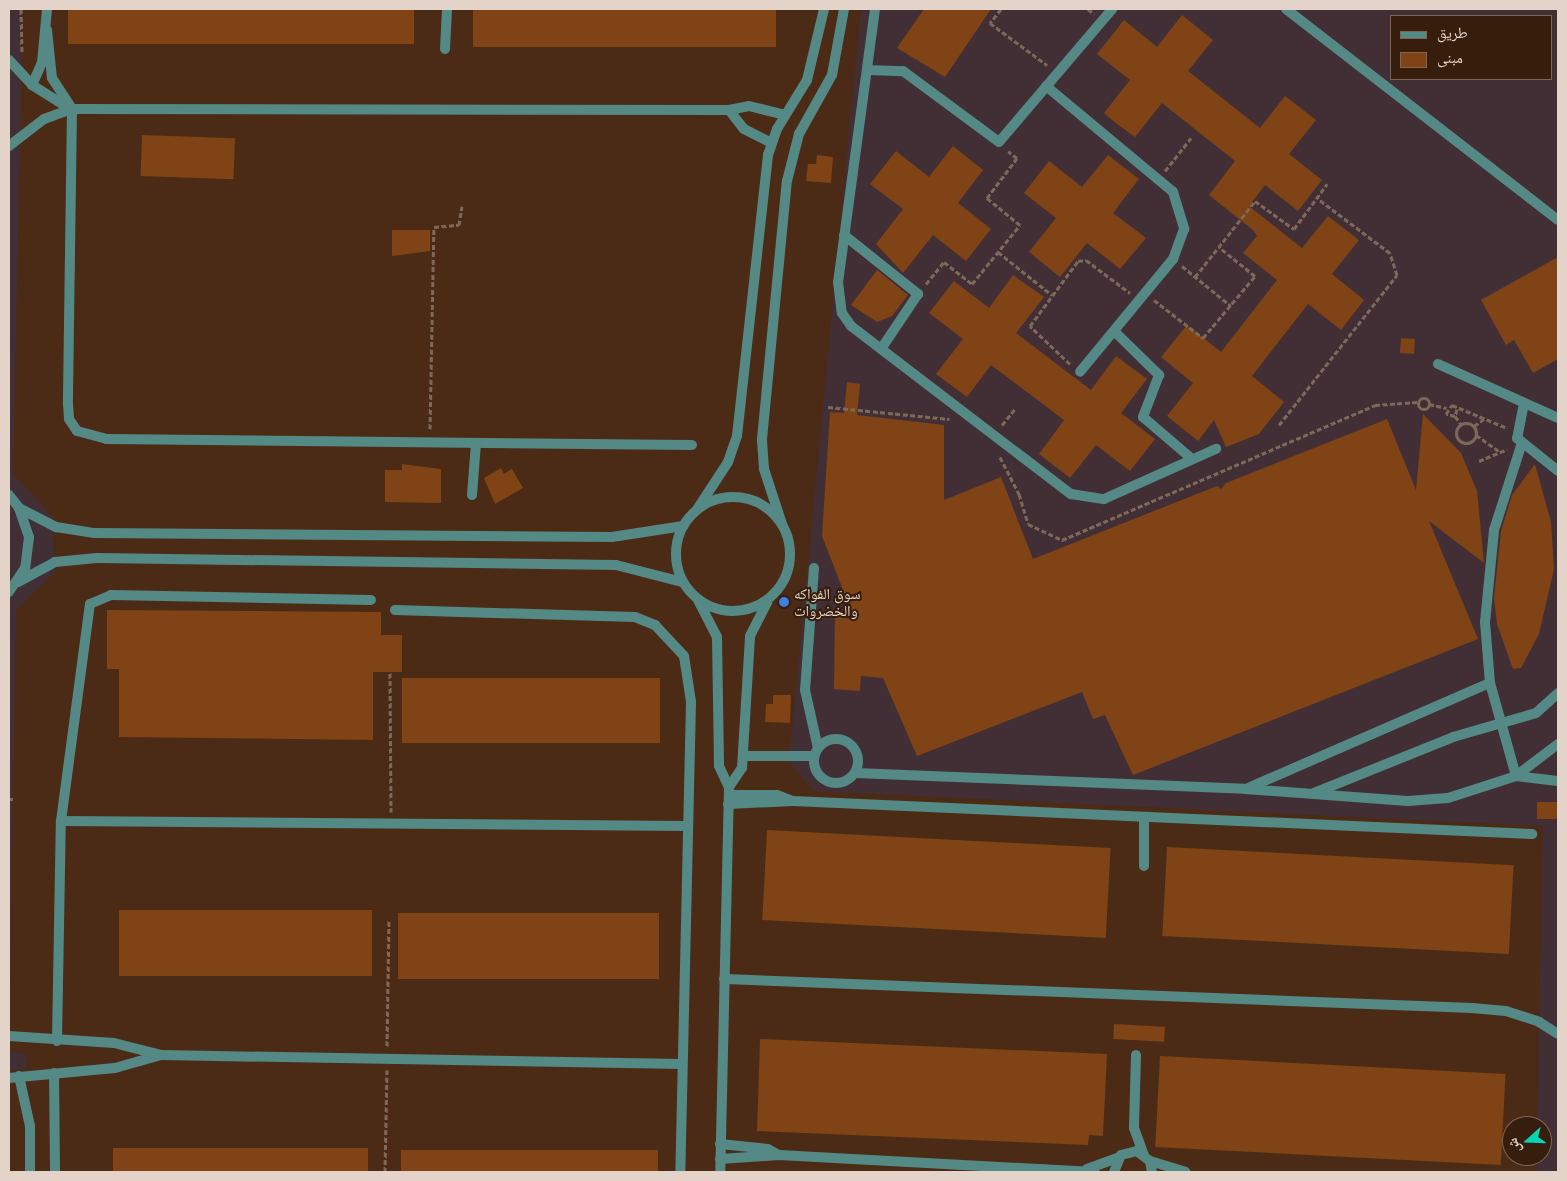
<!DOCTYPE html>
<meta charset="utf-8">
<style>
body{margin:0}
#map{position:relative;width:1567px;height:1181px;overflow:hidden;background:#402716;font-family:"Golos Text","Noto Naskh Arabic",sans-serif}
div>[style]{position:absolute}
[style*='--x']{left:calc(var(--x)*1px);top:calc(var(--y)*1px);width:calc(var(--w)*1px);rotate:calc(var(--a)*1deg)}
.commercial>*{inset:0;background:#422f36}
.built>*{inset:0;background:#4b2b16}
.building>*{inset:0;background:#7f4315;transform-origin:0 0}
.path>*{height:3px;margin-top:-1.5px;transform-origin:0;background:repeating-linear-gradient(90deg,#7e685a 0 5px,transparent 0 7.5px)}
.path>.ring{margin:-1.5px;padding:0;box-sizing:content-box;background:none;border:3px solid #7e685a;border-radius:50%}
.service>*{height:10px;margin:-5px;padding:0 5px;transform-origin:5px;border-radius:5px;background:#548985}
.service>.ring{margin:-5px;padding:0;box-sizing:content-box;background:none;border:10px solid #548985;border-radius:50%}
.tertiary>*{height:10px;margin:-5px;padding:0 5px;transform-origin:5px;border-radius:5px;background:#548985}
.dots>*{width:14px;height:14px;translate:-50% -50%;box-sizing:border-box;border:2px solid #361d0c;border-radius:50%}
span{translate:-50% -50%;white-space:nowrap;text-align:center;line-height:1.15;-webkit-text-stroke:4px #361d0c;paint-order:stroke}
.poi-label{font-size:15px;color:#e4d3c9}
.left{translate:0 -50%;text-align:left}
.frame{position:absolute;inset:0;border:10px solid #e4d3c9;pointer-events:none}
.legend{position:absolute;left:1390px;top:15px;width:162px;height:65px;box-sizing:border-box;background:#361d0c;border:1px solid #7c6658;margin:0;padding:6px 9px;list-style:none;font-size:15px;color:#e4d3c9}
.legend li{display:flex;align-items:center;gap:10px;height:25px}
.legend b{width:25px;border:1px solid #7c6658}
.north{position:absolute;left:1502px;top:1116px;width:50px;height:50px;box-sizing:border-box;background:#361d0c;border:1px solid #7c6658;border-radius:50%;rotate:250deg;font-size:14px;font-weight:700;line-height:20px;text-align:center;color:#e4d3c9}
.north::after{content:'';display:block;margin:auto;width:18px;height:22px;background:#03d5b6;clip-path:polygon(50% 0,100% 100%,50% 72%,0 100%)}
</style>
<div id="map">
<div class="commercial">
<div style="clip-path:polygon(evenodd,9px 9px,1558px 9px,1558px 1172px,9px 1172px,9px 9px,1391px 16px,1551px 16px,1551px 79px,1391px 79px,1391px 16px,9px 9px,1512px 1126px,1542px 1126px,1542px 1156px,1512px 1156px,1512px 1126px)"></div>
</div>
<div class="built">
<div style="clip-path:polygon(23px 9px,861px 9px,789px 761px,814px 791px,1543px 826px,1537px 1126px,1512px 1126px,1512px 1156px,1537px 1156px,1536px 1172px,9px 1172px,9px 1070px,26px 1069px,26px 1054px,9px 1052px,16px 610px,55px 572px,53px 518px,13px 473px)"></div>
</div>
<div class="building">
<div style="left:68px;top:9px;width:346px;height:35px"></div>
<div style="left:473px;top:9px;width:303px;height:38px"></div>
<div style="clip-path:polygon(924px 9px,991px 9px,945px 77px,897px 48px)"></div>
<div style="clip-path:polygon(1182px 15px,1213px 40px,1188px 71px,1260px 128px,1285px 96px,1316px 120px,1289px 154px,1322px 180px,1298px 211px,1265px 185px,1249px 206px,1302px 248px,1328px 216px,1359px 240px,1332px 274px,1364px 300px,1341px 330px,1308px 304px,1252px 376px,1284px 402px,1259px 434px,1226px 447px,1214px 420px,1198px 441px,1167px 416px,1193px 383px,1161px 357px,1187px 325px,1221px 352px,1277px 280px,1243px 253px,1257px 236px,1253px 230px,1209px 195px,1235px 161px,1162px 103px,1135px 137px,1117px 124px,1104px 113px,1130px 80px,1097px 54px,1124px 20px,1157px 47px)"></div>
<div style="left:142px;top:135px;width:93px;height:41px;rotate:2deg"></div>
<div style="clip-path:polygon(953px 146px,983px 170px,958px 203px,991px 229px,966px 261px,933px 235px,903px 273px,876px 244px,903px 209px,870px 184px,896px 151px,929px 177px)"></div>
<div style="clip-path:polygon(817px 155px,833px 157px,831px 183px,806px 181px,808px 164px,816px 164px)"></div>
<div style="clip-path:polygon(1108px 155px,1139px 179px,1113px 213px,1146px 238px,1120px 269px,1087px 243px,1060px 277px,1029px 252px,1056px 218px,1024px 193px,1049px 161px,1082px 187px)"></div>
<div style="clip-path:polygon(392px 230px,430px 230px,430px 251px,392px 256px)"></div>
<div style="clip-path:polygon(1558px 257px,1558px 359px,1533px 373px,1514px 340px,1506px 345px,1481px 300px)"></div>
<div style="clip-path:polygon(877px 270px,908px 295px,892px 316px,877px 322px,851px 305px)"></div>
<div style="clip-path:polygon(1013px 275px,1044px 297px,1016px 333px,1091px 390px,1116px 356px,1147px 379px,1121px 413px,1155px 439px,1130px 471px,1096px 445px,1070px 478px,1039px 454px,1064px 420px,991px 365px,967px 397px,936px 374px,963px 339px,929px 313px,954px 281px,989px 308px)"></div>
<div style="left:1401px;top:338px;width:14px;height:15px;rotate:4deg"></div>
<div style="clip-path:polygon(847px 382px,860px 384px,857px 415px,944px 425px,944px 500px,1001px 477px,1033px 559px,1217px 486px,1221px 489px,1226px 483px,1387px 419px,1416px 490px,1423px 414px,1461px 453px,1477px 491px,1484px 563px,1429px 521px,1478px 639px,1133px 775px,1105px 715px,1093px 719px,1082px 692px,917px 756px,883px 678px,861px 676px,860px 691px,834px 689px,835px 611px,852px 613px,822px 536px,830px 412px,844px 413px)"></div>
<div style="clip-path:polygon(402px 464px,441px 469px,441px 503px,385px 502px,385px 470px,402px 470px)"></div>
<div style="clip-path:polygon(1535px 464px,1551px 522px,1554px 569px,1539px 634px,1521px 668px,1513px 669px,1497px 624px,1494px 598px,1501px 531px,1512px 495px)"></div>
<div style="clip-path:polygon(501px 468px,504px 474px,512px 469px,523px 488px,495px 504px,484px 478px)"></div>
<div style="clip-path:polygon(107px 610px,381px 612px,381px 635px,402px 635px,402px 672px,373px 672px,373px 740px,119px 737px,119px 669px,107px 669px)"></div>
<div style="left:402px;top:678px;width:258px;height:65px"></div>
<div style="clip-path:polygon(773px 695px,791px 695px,790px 723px,765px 722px,766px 704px,773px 704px)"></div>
<div style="left:1537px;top:802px;width:21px;height:17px"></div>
<div style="left:767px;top:830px;width:344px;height:90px;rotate:3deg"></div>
<div style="left:1167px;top:847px;width:347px;height:89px;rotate:3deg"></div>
<div style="left:119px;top:910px;width:253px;height:66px"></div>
<div style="left:398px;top:913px;width:261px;height:66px"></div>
<div style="left:1114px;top:1024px;width:51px;height:15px;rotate:3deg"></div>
<div style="clip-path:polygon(760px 1039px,1107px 1054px,1103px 1136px,1089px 1135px,1088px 1145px,757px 1131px)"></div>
<div style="left:1160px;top:1056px;width:346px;height:91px;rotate:3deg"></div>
<div style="left:113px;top:1148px;width:255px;height:24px"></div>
<div style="left:401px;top:1150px;width:257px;height:22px"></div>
</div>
<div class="path">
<div style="--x:21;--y:9;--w:44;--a:88.7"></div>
<div style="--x:1001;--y:9;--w:18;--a:128"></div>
<div style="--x:990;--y:23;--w:71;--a:36.4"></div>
<div style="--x:1088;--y:9;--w:8;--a:40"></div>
<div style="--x:1165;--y:171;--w:42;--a:-51.8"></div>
<div style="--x:998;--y:252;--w:69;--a:38.5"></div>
<div style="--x:1182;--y:266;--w:63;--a:39.2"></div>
<div style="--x:1195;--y:277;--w:97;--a:-51.7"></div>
<div style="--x:1255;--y:201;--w:48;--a:35.7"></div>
<div style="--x:1294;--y:229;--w:56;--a:-53.7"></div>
<div style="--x:926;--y:284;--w:28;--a:-51"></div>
<div style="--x:944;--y:262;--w:36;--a:38"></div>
<div style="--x:972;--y:284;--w:76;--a:-50.9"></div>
<div style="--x:1020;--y:225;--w:43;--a:-140.7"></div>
<div style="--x:987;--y:198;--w:50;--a:-53.1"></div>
<div style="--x:1017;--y:158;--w:11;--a:-142"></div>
<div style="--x:1154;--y:300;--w:62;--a:37.8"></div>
<div style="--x:1203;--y:338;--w:81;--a:-50"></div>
<div style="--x:1255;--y:276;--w:46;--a:-141.1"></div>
<div style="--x:1070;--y:364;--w:55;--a:-136.5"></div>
<div style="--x:1030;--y:326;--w:81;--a:-53.6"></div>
<div style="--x:1078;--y:261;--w:8;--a:-7"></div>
<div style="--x:1086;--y:260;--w:55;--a:36.9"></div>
<div class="ring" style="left:1418.5px;top:398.5px;width:8px;height:8px"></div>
<div style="--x:1429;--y:404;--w:18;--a:13"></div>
<div style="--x:828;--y:407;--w:122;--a:5.7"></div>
<div style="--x:1457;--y:409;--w:7;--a:106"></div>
<div style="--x:1455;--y:416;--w:9;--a:-167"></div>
<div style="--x:1446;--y:414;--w:11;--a:-56"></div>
<div style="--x:1452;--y:405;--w:60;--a:22.7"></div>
<div style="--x:1455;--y:416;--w:10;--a:53"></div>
<div class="ring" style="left:1456px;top:423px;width:17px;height:17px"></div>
<div style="--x:1002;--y:425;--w:21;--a:-51"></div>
<div style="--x:1279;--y:425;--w:191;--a:-51.8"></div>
<div style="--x:1397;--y:275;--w:23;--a:-108"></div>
<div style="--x:1390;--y:253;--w:91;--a:-143"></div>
<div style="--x:1474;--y:426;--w:12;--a:-35"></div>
<div style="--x:430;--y:429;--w:202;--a:-88.9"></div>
<div style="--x:434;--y:227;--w:25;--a:-5"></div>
<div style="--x:459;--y:225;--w:19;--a:-81"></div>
<div style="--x:1476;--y:435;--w:29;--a:35"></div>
<div style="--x:1000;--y:457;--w:42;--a:62.8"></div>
<div style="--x:1019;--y:494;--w:31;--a:73"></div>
<div style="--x:1028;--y:524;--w:38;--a:25"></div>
<div style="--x:1062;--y:540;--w:341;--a:-23.3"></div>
<div style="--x:1375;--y:405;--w:43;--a:-4"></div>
<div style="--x:1479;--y:461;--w:30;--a:-23"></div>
<div style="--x:390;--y:673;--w:139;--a:89.6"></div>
<div style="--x:9;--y:799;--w:4;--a:0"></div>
<div style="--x:387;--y:1046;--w:127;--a:-89.1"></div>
<div style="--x:385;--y:1172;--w:102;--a:-88.9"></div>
</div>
<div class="service">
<div style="--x:875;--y:9;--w:275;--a:97.7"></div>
<div style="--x:838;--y:282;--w:31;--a:83"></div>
<div style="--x:842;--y:313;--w:16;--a:55"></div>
<div style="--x:851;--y:326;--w:277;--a:37.4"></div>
<div style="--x:1071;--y:494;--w:33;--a:9"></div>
<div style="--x:1104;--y:499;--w:123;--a:-24.1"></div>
<div style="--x:1286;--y:9;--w:344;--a:37.8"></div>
<div style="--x:47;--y:30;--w:48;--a:84.1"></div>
<div style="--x:52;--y:78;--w:37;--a:57"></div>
<div style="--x:72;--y:109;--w:295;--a:90.8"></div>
<div style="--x:68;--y:404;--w:15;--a:86"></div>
<div style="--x:69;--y:419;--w:14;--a:56"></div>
<div style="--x:77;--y:431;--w:30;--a:15"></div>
<div style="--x:106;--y:439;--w:586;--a:0.59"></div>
<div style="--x:445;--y:49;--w:40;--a:-87.1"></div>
<div style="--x:9;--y:60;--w:34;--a:47"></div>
<div style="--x:32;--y:85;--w:38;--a:32"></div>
<div style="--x:867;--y:70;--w:36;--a:2"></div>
<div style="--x:903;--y:71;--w:119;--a:36.5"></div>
<div style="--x:999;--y:142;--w:175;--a:-49.6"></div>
<div style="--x:32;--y:85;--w:24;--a:-66"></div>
<div style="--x:42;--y:63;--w:54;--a:-84.7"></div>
<div style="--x:1046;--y:86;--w:165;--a:39.8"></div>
<div style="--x:1173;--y:192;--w:39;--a:73"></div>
<div style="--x:1184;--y:229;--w:32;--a:110"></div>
<div style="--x:1173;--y:259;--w:146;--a:129.5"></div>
<div style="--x:729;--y:110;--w:24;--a:52"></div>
<div style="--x:744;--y:129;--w:31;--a:27"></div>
<div style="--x:9;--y:146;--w:44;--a:-37.6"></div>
<div style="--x:44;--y:119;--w:30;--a:-20"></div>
<div style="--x:72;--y:109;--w:657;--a:0.09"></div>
<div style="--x:729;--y:110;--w:20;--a:-11"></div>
<div style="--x:749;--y:106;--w:36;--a:14"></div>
<div style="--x:844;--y:235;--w:95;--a:38.6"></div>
<div style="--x:918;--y:294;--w:66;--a:123.9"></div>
<div style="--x:1115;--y:332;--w:62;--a:44.3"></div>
<div style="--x:1159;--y:375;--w:45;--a:110.9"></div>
<div style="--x:1143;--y:417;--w:65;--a:40.6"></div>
<div style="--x:1438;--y:364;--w:132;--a:24.2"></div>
<div style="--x:1524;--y:403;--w:36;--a:101"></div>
<div style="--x:1517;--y:438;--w:53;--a:38.8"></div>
<div style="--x:472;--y:495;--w:52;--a:-85.6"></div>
<div class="ring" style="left:676px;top:497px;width:104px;height:104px"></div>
<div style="--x:19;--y:508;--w:42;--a:27.2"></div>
<div style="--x:56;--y:527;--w:39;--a:9"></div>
<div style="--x:95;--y:533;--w:517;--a:0.44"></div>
<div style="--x:612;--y:537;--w:72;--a:-8.8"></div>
<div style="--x:698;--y:508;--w:55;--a:-56.9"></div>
<div style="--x:728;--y:462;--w:28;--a:-71"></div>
<div style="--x:737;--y:436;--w:283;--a:-83.7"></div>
<div style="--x:768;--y:155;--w:28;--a:-71"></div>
<div style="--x:777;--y:129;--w:57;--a:-58.5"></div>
<div style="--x:807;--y:80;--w:73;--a:-76.5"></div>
<div style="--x:782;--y:524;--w:58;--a:-108.1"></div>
<div style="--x:764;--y:469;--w:30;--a:-94"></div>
<div style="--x:762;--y:439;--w:259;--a:-84.5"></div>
<div style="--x:787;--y:181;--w:49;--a:-75.7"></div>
<div style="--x:799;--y:134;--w:68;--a:-60.8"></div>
<div style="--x:832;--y:75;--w:67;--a:-79.7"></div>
<div style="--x:814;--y:568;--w:122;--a:94.2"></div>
<div style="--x:805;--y:690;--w:59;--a:77.4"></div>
<div style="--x:18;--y:582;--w:42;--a:-28.4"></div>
<div style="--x:55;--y:562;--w:42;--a:-5.4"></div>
<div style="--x:97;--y:558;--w:519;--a:0.77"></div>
<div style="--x:616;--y:565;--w:68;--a:14.4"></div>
<div style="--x:698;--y:600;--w:42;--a:62.8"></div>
<div style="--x:717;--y:637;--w:129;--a:89.1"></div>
<div style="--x:719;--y:766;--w:23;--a:65"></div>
<div style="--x:729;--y:787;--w:385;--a:91.3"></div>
<div style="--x:395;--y:610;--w:240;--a:1.7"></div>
<div style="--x:635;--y:617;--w:22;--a:22"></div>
<div style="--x:655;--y:625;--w:42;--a:46.9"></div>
<div style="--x:684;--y:656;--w:47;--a:81.3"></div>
<div style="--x:691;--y:702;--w:470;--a:91.3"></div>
<div class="ring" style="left:814px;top:739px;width:34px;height:34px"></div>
<div style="--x:743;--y:756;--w:71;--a:0"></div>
<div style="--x:855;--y:773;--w:390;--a:2.3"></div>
<div style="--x:1245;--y:789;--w:163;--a:4.2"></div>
<div style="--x:1408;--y:801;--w:40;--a:-4.3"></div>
<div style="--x:1448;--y:798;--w:71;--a:-17.9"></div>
<div style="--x:1516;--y:776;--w:42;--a:6.8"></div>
<div style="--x:1516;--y:776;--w:97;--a:-105.6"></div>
<div style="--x:1490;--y:683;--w:61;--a:-94.7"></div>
<div style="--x:1485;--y:622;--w:92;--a:-84.4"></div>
<div style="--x:1494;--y:530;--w:91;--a:-72.2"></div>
<div style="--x:1516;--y:776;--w:53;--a:-37.3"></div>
<div style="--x:729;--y:787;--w:23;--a:-56"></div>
<div style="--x:742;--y:768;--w:132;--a:-86.5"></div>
<div style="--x:750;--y:636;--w:38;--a:-63"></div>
<div style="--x:1248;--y:788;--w:264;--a:-23.5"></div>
<div style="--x:1314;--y:793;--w:150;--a:-21.9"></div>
<div style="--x:1453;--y:737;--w:86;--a:-16.1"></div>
<div style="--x:1536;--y:713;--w:30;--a:-42"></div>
<div style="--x:729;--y:795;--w:48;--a:0"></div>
<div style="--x:777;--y:795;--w:17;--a:21"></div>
<div style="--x:728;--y:804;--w:65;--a:-2.6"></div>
<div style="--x:793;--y:801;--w:740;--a:2.56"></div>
<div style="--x:61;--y:821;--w:625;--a:0.46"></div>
<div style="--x:1144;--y:866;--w:48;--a:-90"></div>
<div style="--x:724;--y:979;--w:749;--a:2.22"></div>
<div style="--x:1472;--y:1008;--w:34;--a:5"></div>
<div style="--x:1506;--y:1011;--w:35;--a:18"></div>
<div style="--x:1539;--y:1022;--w:22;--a:32"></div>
<div style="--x:9;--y:1036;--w:105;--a:3.8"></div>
<div style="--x:114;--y:1043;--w:49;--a:14.3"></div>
<div style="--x:161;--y:1055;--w:521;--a:0.99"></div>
<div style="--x:57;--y:1041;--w:220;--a:-89"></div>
<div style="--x:61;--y:821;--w:219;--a:-82.4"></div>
<div style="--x:90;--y:604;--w:23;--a:-23"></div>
<div style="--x:111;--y:595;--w:260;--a:1.1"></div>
<div style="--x:1136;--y:1055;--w:73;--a:91.6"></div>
<div style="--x:1134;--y:1128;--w:29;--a:70"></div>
<div style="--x:54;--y:1073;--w:99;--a:89.4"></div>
<div style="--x:19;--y:1076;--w:51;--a:77.6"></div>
<div style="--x:30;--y:1126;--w:46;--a:90"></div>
<div style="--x:9;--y:1078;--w:106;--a:-5.4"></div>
<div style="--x:115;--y:1068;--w:48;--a:-15.8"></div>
<div style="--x:720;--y:1144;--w:48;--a:5.9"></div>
<div style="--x:768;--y:1149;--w:13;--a:29"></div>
<div style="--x:720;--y:1159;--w:59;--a:-3.9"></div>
<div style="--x:779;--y:1155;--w:316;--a:3.1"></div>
<div style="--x:1150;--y:1161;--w:37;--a:17"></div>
<div style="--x:1087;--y:1169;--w:33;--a:-20"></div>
<div style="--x:1114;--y:1172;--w:18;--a:-68"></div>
<div style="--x:1121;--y:1155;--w:16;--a:-14"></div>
<div style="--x:1137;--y:1151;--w:16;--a:38"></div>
<div style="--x:1150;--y:1161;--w:11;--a:80"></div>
</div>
<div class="tertiary">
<div style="--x:9;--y:495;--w:16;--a:52"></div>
<div style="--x:19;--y:508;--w:31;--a:71"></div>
<div style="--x:29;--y:537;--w:31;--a:97"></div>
<div style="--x:25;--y:568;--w:29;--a:124"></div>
</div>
<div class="dots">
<div style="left:784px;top:602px;background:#3f7fe0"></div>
</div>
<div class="poi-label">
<span class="left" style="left:794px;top:602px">سوق الفواكه<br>والخضروات</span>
</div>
<div class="frame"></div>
<ul class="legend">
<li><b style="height:6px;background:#548985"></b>طريق</li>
<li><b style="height:14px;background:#7f4315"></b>مبنى</li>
</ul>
<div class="north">ش</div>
</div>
